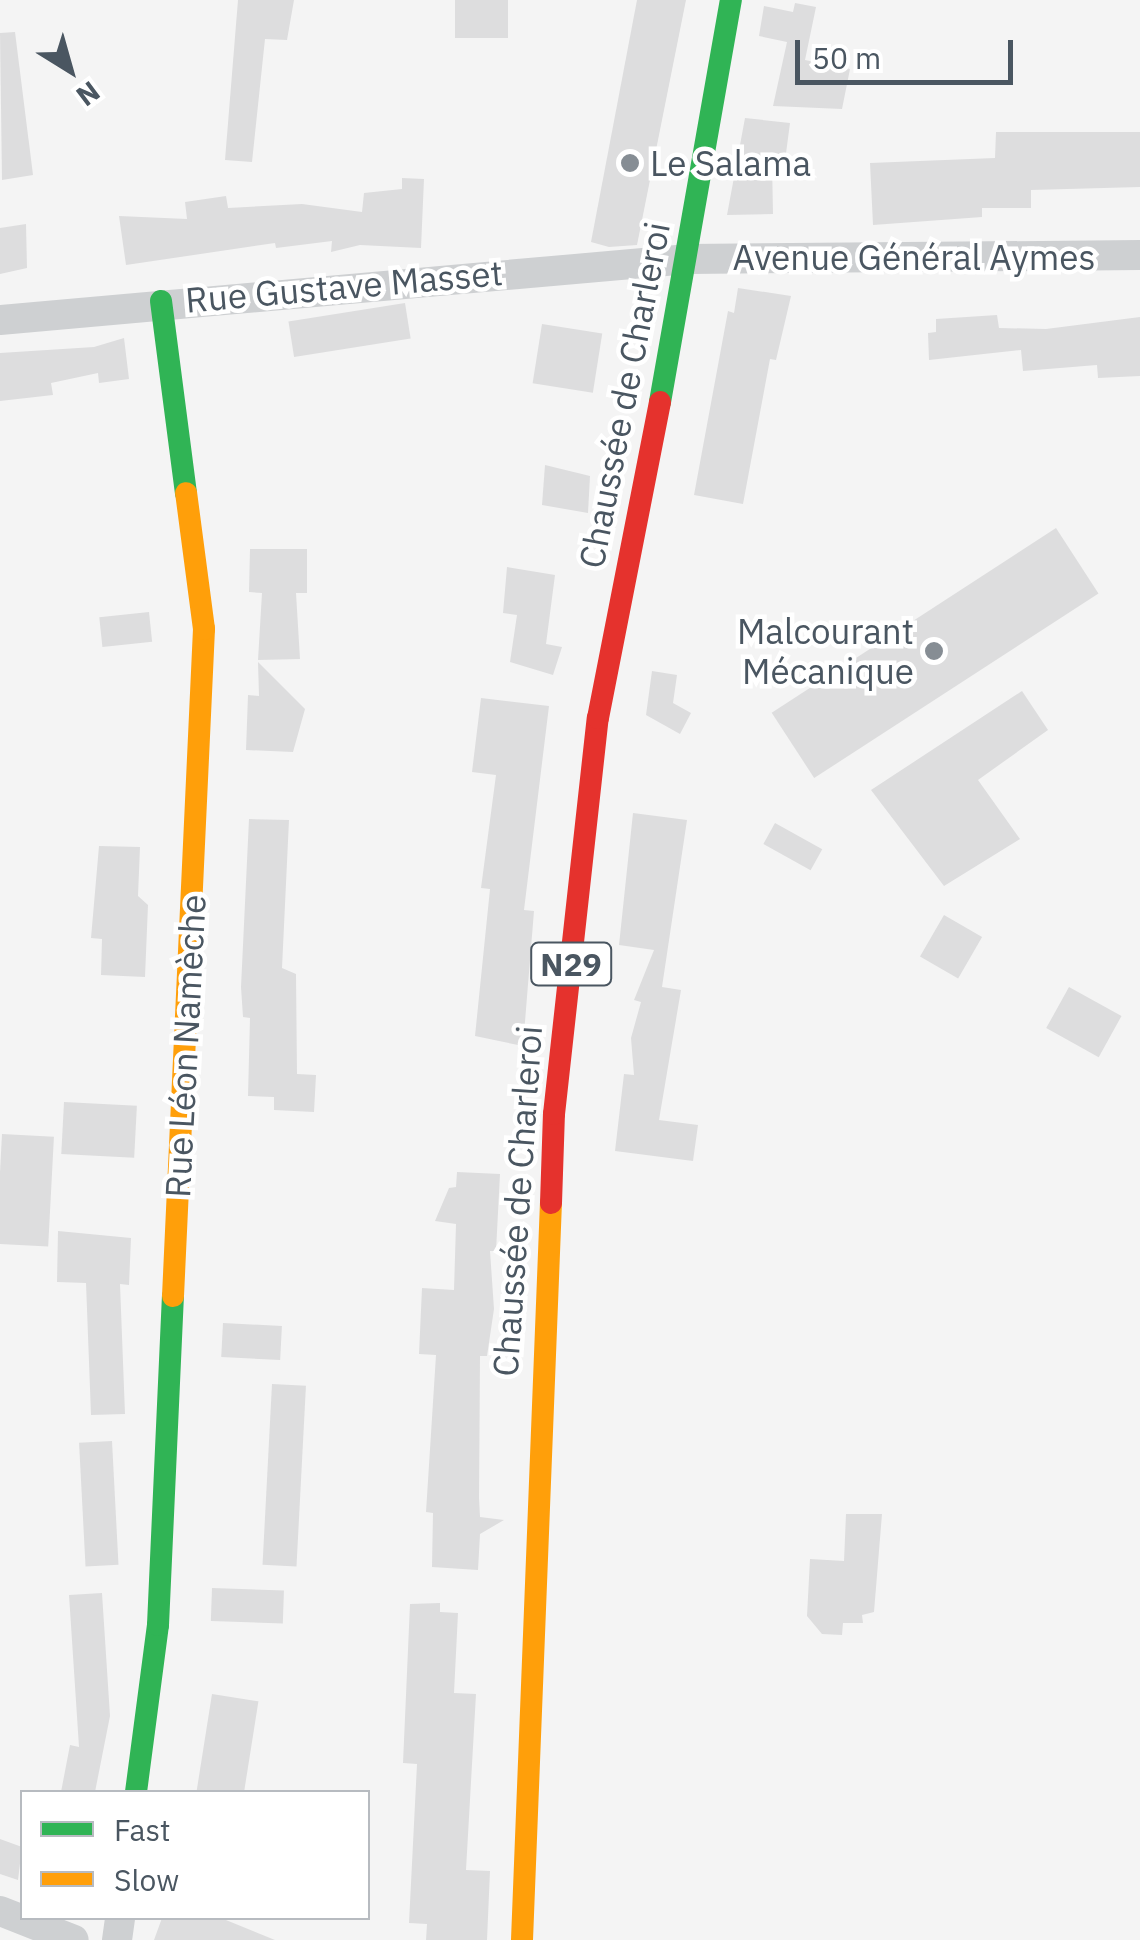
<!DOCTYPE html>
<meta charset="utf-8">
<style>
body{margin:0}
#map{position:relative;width:1140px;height:1940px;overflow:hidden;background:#f4f4f4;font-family:"IBM Plex Sans",sans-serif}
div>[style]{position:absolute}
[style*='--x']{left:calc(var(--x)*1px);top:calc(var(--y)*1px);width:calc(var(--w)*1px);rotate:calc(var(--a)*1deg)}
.building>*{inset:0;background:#ddddde;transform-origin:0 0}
.street>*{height:30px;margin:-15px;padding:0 15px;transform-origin:15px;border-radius:15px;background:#ced0d2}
.fast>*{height:22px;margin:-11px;padding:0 11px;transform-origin:11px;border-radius:11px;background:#30b455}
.slow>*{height:22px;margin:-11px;padding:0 11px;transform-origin:11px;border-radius:11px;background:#ff9f0a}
.jam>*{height:22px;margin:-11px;padding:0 11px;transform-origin:11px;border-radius:11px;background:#e5322d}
.dots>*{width:28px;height:28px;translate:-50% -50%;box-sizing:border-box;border:5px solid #fff;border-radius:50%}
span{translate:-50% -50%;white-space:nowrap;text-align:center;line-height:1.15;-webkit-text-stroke:9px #fff;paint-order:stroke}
.shield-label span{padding:2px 8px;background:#fff;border:2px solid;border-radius:8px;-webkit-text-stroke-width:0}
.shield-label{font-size:32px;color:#4a5661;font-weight:700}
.poi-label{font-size:35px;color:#4a5661}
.left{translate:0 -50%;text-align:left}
.right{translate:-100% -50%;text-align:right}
.street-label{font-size:35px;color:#4a5661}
.legend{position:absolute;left:20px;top:1790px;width:350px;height:130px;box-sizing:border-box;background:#fff;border:2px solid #b7bbc0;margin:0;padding:12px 18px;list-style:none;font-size:30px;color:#4a5661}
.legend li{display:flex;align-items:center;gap:20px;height:50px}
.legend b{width:50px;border:2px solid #b7bbc0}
.north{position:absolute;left:20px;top:20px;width:100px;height:100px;-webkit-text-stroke:8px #fff;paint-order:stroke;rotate:143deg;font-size:28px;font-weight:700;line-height:40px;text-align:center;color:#4a5661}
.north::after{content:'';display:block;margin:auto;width:35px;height:45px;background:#4a5661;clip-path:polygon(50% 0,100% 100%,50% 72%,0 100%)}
.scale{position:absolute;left:795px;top:40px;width:218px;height:45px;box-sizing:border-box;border:5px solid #4a5661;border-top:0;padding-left:12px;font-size:30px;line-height:35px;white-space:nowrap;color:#4a5661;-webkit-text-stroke:8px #fff;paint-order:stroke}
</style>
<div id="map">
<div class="building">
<div style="clip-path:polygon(238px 0,294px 0,287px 40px,265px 39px,252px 162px,225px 160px)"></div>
<div style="left:455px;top:0;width:53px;height:38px"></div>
<div style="clip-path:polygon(637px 0,686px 0,637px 245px,609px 247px,591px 242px)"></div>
<div style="clip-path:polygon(795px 3px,816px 7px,805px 60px,850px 69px,842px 109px,773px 106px,787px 42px,759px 36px,764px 6px,793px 12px)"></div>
<div style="clip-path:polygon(15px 32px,33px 175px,2px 180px,0 33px)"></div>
<div style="clip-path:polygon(745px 118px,790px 123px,785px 161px,772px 162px,773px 214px,727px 215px)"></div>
<div style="clip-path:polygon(996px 132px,1140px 132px,1140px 187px,1031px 190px,1031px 208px,982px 208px,982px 217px,873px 225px,870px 163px,995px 158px)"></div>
<div style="clip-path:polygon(402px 178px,424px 179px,421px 248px,360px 245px,331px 252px,332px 241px,276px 248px,275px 243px,126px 265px,119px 216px,187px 219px,185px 202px,226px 196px,228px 208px,302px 204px,362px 212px,364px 193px,402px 189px)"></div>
<div style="clip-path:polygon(26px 224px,27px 268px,0 274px,0 228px)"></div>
<div style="clip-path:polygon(738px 288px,791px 296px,776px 360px,770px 359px,743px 504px,694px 495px,728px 311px,734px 313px)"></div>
<div style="left:405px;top:303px;width:36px;height:118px;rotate:81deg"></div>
<div style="clip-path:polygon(997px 315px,999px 328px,1046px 329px,1140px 317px,1140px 376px,1098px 378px,1097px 365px,1023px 371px,1021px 350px,929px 360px,928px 333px,936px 332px,936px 319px)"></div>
<div style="left:542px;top:324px;width:61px;height:60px;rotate:9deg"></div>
<div style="clip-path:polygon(124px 338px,129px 379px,99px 383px,98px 373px,51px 383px,53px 395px,0 401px,0 353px,94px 347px)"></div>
<div style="clip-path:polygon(545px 465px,590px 476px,588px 513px,542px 505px)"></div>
<div style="left:1056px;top:528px;width:78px;height:339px;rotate:57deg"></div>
<div style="clip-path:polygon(250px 549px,307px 549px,307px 593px,296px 593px,300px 659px,258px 660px,262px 593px,249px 592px)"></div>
<div style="clip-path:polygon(507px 567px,555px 575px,546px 644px,562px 647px,553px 675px,510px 662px,517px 615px,503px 613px)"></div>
<div style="left:149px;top:612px;width:30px;height:50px;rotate:84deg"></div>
<div style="clip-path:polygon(258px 662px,305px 709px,293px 752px,246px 750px,248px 695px,259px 696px)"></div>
<div style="clip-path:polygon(652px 671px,677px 675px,673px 703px,691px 713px,680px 734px,646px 715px)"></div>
<div style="clip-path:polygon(1022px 691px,1048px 730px,978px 780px,1020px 839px,944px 886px,871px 790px)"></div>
<div style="clip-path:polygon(481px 698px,549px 706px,524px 910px,534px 911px,523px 1046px,475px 1036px,490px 889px,481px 888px,496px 775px,472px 772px)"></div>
<div style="clip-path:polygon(633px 813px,687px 820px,662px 987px,681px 990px,659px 1120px,698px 1125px,693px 1161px,615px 1151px,624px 1074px,634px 1075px,631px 1038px,641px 1002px,634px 1000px,654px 950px,619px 945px)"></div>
<div style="clip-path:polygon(249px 819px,289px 820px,282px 968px,296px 974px,297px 1074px,316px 1075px,314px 1112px,274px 1110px,274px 1097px,248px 1096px,250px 1018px,243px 1017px,241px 987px)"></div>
<div style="left:775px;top:823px;width:54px;height:24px;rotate:29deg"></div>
<div style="clip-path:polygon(99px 846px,140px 847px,138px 896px,148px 905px,145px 977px,101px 975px,102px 939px,91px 938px)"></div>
<div style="left:944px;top:915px;width:44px;height:48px;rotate:30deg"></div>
<div style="left:1069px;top:987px;width:60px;height:47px;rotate:29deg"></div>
<div style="left:64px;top:1102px;width:73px;height:52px;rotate:3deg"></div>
<div style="left:2px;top:1134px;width:52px;height:110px;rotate:3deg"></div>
<div style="clip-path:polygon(457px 1172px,500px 1174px,496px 1251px,490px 1251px,494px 1309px,487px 1356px,480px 1356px,479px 1498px,480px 1517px,504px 1520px,480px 1534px,478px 1570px,432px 1567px,433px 1513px,426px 1512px,436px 1355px,419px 1354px,422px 1288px,454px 1290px,456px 1224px,435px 1221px,449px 1188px,456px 1187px)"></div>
<div style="clip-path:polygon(58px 1231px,131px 1238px,129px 1285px,120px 1284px,125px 1414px,91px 1415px,86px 1283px,57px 1282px)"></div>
<div style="left:223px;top:1323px;width:59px;height:34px;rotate:3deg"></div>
<div style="left:272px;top:1384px;width:34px;height:181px;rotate:3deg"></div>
<div style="left:112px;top:1441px;width:124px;height:33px;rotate:87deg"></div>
<div style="clip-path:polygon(846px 1514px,882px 1514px,874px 1612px,862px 1615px,863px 1623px,843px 1623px,842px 1635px,822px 1634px,807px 1616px,810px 1559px,844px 1561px)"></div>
<div style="left:212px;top:1588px;width:72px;height:33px;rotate:2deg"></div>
<div style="clip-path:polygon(102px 1593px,110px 1716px,95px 1792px,61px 1792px,70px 1745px,79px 1747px,69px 1595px)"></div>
<div style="clip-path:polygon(440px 1603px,440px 1612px,458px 1613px,454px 1693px,476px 1694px,466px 1870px,490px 1871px,487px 1940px,426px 1940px,427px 1924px,409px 1923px,417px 1764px,403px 1763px,410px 1604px)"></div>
<div style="left:212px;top:1694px;width:47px;height:99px;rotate:9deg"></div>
<div style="clip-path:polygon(0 1839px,22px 1847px,18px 1880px,0 1874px)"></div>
<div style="clip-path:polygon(162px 1918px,221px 1918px,275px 1940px,154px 1940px)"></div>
</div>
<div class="street">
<div style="--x:0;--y:320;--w:691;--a:-5.07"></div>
<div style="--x:688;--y:259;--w:452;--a:-0.5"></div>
<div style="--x:0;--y:1911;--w:79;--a:21.4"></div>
<div style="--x:117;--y:1940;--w:22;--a:-82"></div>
</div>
<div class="fast">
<div style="--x:161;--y:301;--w:194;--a:82.6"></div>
<div style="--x:660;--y:402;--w:408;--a:-80"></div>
<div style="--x:136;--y:1792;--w:168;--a:-82.5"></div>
<div style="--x:158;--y:1625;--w:329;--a:-87.4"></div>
</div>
<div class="slow">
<div style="--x:173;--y:1296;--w:668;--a:-87.34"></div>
<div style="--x:204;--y:629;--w:137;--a:-97.5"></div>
<div style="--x:522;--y:1940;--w:738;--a:-87.75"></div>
</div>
<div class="jam">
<div style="--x:551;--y:1203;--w:89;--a:-88.1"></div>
<div style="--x:554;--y:1114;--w:398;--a:-83.7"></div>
<div style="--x:598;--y:718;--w:322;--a:-78.9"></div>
</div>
<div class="dots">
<div style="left:630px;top:163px;background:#868d94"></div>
<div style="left:934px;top:651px;background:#868d94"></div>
</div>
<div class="shield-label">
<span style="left:571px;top:964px">N29</span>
</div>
<div class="poi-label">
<span class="left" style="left:650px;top:163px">Le Salama</span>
<span class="right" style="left:914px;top:651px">Malcourant<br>Mécanique</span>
</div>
<div class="street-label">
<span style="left:914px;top:257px">Avenue Général Aymes</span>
<span style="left:344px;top:286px;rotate:-5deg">Rue Gustave Masset</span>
<span style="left:624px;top:395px;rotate:-79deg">Chaussée de Charleroi</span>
<span style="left:185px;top:1046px;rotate:-87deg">Rue Léon Namèche</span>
<span style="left:517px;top:1201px;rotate:-86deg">Chaussée de Charleroi</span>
</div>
<ul class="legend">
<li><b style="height:12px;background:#30b455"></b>Fast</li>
<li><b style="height:12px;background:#ff9f0a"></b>Slow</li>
</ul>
<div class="north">N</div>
<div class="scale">50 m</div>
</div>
